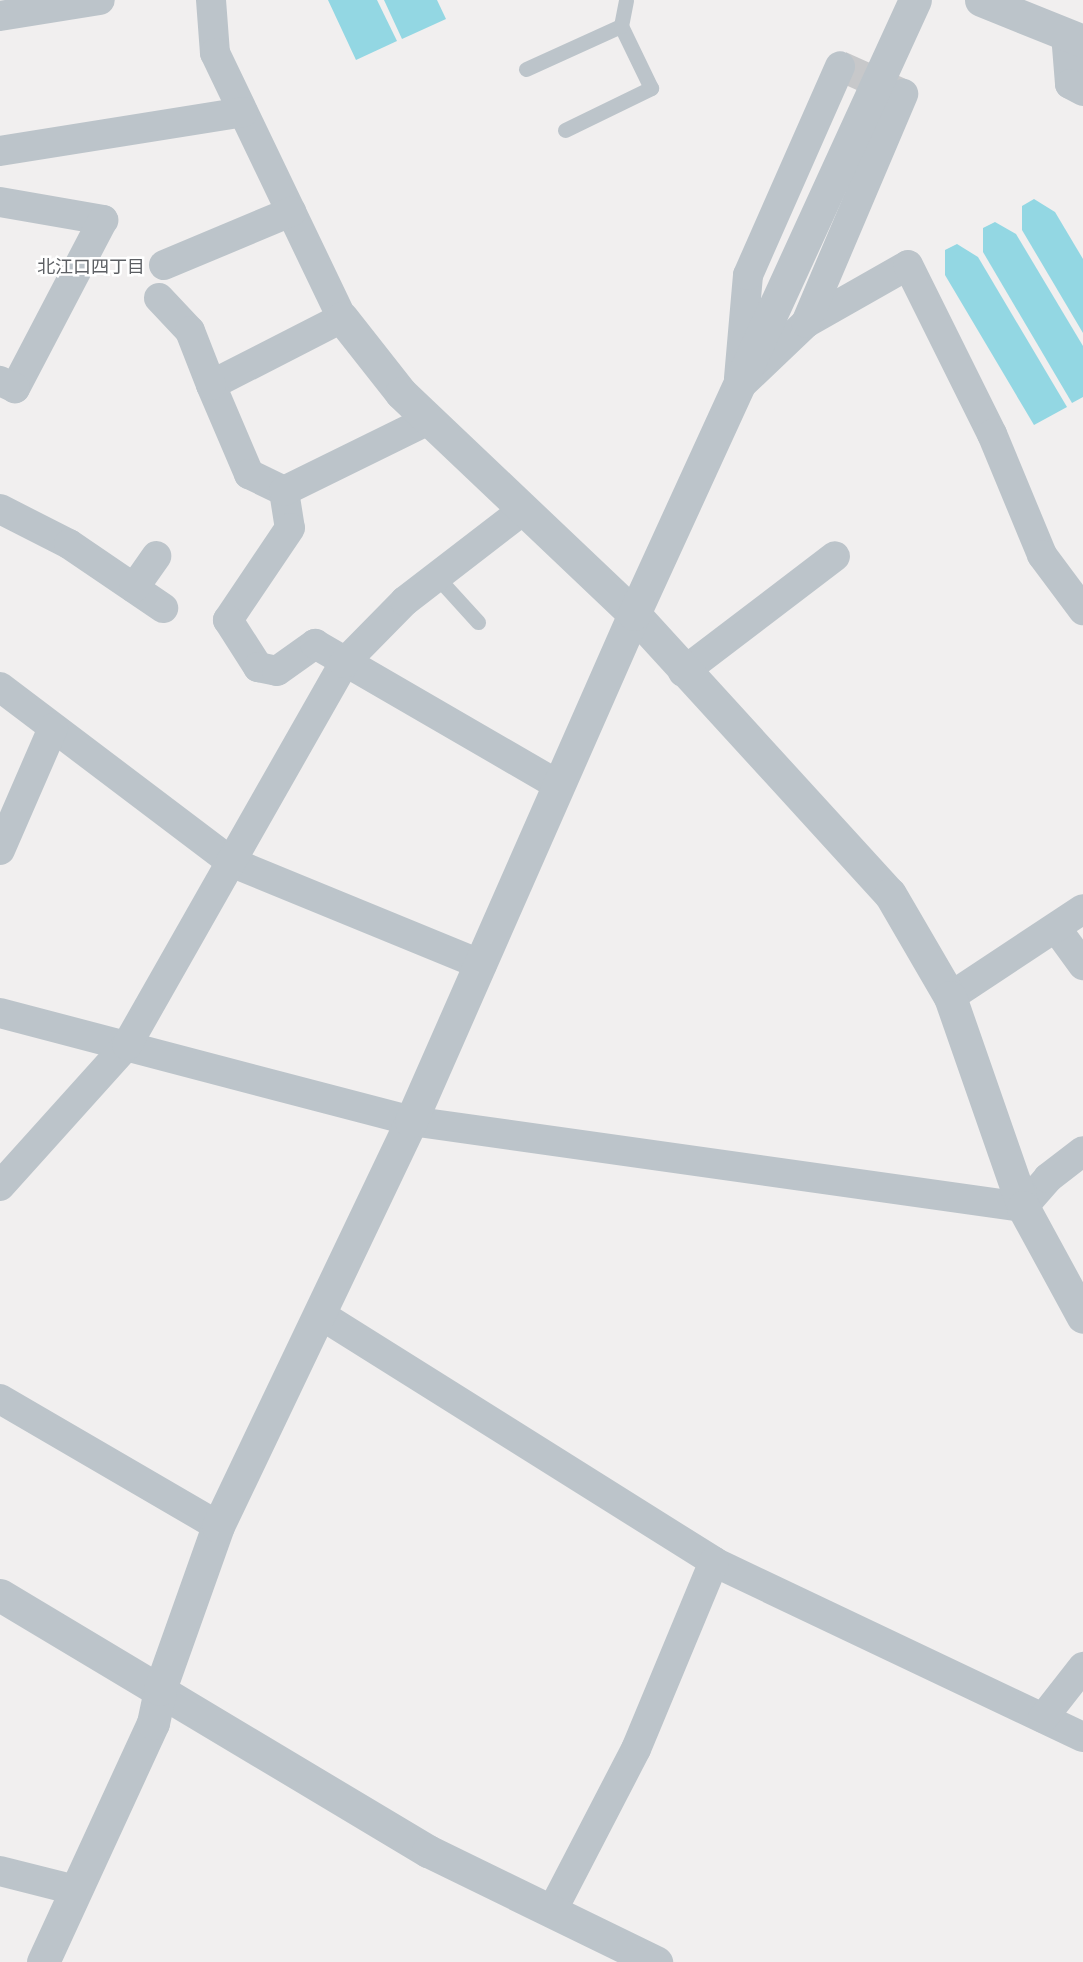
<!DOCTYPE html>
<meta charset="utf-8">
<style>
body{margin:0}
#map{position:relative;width:1083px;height:1962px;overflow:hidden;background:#f1efef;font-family:"Open Sans","Noto Sans JP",sans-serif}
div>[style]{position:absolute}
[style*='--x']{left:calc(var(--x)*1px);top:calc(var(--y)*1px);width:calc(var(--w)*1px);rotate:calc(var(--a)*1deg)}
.water>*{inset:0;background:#93d7e3}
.minor-tunnel>*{height:30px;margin-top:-15px;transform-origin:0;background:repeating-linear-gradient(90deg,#c7c8ca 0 30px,transparent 0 45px)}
.service>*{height:15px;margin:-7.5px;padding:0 7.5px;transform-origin:7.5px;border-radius:7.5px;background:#bcc4ca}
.minor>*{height:30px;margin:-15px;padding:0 15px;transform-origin:15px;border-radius:15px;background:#bcc4ca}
.tertiary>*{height:33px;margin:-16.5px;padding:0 16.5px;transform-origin:16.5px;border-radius:16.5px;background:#bcc4ca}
span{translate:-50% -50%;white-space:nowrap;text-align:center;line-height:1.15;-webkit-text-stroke:5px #fff;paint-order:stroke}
.neighbourhood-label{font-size:18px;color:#5c5f63}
</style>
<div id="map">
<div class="water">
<div style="clip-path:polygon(328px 0,377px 0,397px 41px,356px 60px)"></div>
<div style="clip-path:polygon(384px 0,437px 0,446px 19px,402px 39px)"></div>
<div style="clip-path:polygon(1034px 199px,1055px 212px,1083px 259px,1083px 333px,1022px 230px,1022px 206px)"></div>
<div style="clip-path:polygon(995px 222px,1016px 234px,1083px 346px,1083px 397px,1072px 403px,983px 252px,983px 228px)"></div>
<div style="clip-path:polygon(957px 244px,978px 257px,1067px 407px,1034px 425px,945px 275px,945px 250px)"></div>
</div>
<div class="minor-tunnel">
<div style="--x:840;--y:66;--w:66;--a:24.2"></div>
</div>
<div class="service">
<div style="--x:526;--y:69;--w:104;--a:-24.4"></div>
<div style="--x:565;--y:130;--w:96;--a:-26"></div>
<div style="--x:651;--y:88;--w:69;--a:-115.8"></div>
<div style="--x:621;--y:26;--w:26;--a:-79"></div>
<div style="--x:437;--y:577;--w:61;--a:47.7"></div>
</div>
<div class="minor">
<div style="--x:211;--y:0;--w:53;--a:85.7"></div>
<div style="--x:215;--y:53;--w:294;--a:64.4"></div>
<div style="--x:342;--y:318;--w:147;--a:152.9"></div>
<div style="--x:211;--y:385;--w:97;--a:66.9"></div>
<div style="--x:249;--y:474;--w:39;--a:26"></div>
<div style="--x:284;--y:491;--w:37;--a:81"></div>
<div style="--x:290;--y:528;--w:111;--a:124"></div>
<div style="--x:228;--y:620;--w:56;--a:57.4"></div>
<div style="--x:258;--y:667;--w:19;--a:12"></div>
<div style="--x:277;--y:671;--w:47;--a:-35.4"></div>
<div style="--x:315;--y:644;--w:283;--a:30.1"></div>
<div style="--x:0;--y:16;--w:101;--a:-9.1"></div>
<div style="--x:1066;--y:34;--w:50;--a:85.4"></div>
<div style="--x:1070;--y:84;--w:15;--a:28"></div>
<div style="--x:0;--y:151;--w:246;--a:-9.1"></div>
<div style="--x:0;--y:202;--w:105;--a:9.9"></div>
<div style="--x:103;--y:220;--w:190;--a:117.6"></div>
<div style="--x:15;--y:388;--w:17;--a:-155"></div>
<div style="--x:164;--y:265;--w:138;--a:-22.7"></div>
<div style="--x:159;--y:298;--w:45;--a:46.8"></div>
<div style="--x:190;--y:331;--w:58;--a:68.7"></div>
<div style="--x:806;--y:323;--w:117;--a:-29.6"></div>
<div style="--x:908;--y:265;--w:189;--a:63.6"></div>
<div style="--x:992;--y:434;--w:131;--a:67.5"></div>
<div style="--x:1042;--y:555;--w:69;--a:53.3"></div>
<div style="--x:739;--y:378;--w:103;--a:-85"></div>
<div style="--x:748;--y:275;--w:228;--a:-66.2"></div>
<div style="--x:741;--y:385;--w:90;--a:-43.6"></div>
<div style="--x:806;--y:323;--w:249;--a:-67"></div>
<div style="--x:284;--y:491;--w:161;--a:-26.2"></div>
<div style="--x:0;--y:509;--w:77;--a:26.9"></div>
<div style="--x:69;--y:544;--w:114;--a:34.2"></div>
<div style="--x:134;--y:588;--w:39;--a:-55"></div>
<div style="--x:683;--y:672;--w:191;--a:-37.3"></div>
<div style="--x:0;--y:687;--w:290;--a:37.1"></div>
<div style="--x:231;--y:862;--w:271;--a:22.3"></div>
<div style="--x:0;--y:850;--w:133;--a:-66.5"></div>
<div style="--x:1056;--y:928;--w:46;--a:53.9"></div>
<div style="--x:950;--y:997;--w:159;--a:-33.5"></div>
<div style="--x:0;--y:1013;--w:425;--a:14.7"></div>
<div style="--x:411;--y:1121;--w:618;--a:8"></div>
<div style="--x:1023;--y:1207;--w:38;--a:-49"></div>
<div style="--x:1048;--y:1178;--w:44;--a:-37.6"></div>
<div style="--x:0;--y:1186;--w:190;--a:-48"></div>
<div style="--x:127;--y:1045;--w:439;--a:-60.4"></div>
<div style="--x:344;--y:663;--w:87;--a:-45.5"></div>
<div style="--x:405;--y:601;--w:149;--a:-37.6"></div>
<div style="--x:321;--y:1315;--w:464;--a:32.1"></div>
<div style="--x:714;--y:1562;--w:408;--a:25.4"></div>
<div style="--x:0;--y:1399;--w:252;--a:30.2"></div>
<div style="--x:1043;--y:1718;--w:65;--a:-51.9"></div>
<div style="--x:0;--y:1871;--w:77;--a:14.2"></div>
<div style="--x:552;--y:1911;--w:182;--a:-62.6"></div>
<div style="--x:636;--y:1749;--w:203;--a:-67.4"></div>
</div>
<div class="tertiary">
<div style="--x:981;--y:0;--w:110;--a:21.9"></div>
<div style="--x:342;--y:318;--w:95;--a:51.8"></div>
<div style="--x:401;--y:393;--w:321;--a:43.5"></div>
<div style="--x:634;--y:614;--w:379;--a:47.6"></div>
<div style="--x:890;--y:894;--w:119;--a:59.8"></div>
<div style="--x:950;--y:997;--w:222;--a:70.8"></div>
<div style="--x:1023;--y:1207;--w:125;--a:61.4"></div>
<div style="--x:0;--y:1595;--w:499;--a:30.9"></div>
<div style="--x:428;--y:1851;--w:254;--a:26"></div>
<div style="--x:43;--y:1962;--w:263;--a:-65.3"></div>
<div style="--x:153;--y:1723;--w:35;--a:-78"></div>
<div style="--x:160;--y:1689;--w:173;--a:-70.4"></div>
<div style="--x:218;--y:1526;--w:449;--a:-64.5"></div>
<div style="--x:411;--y:1121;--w:554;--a:-66.26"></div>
<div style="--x:634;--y:614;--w:675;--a:-65.41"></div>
</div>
<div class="neighbourhood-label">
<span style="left:91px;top:266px">北江口四丁目</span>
</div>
</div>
